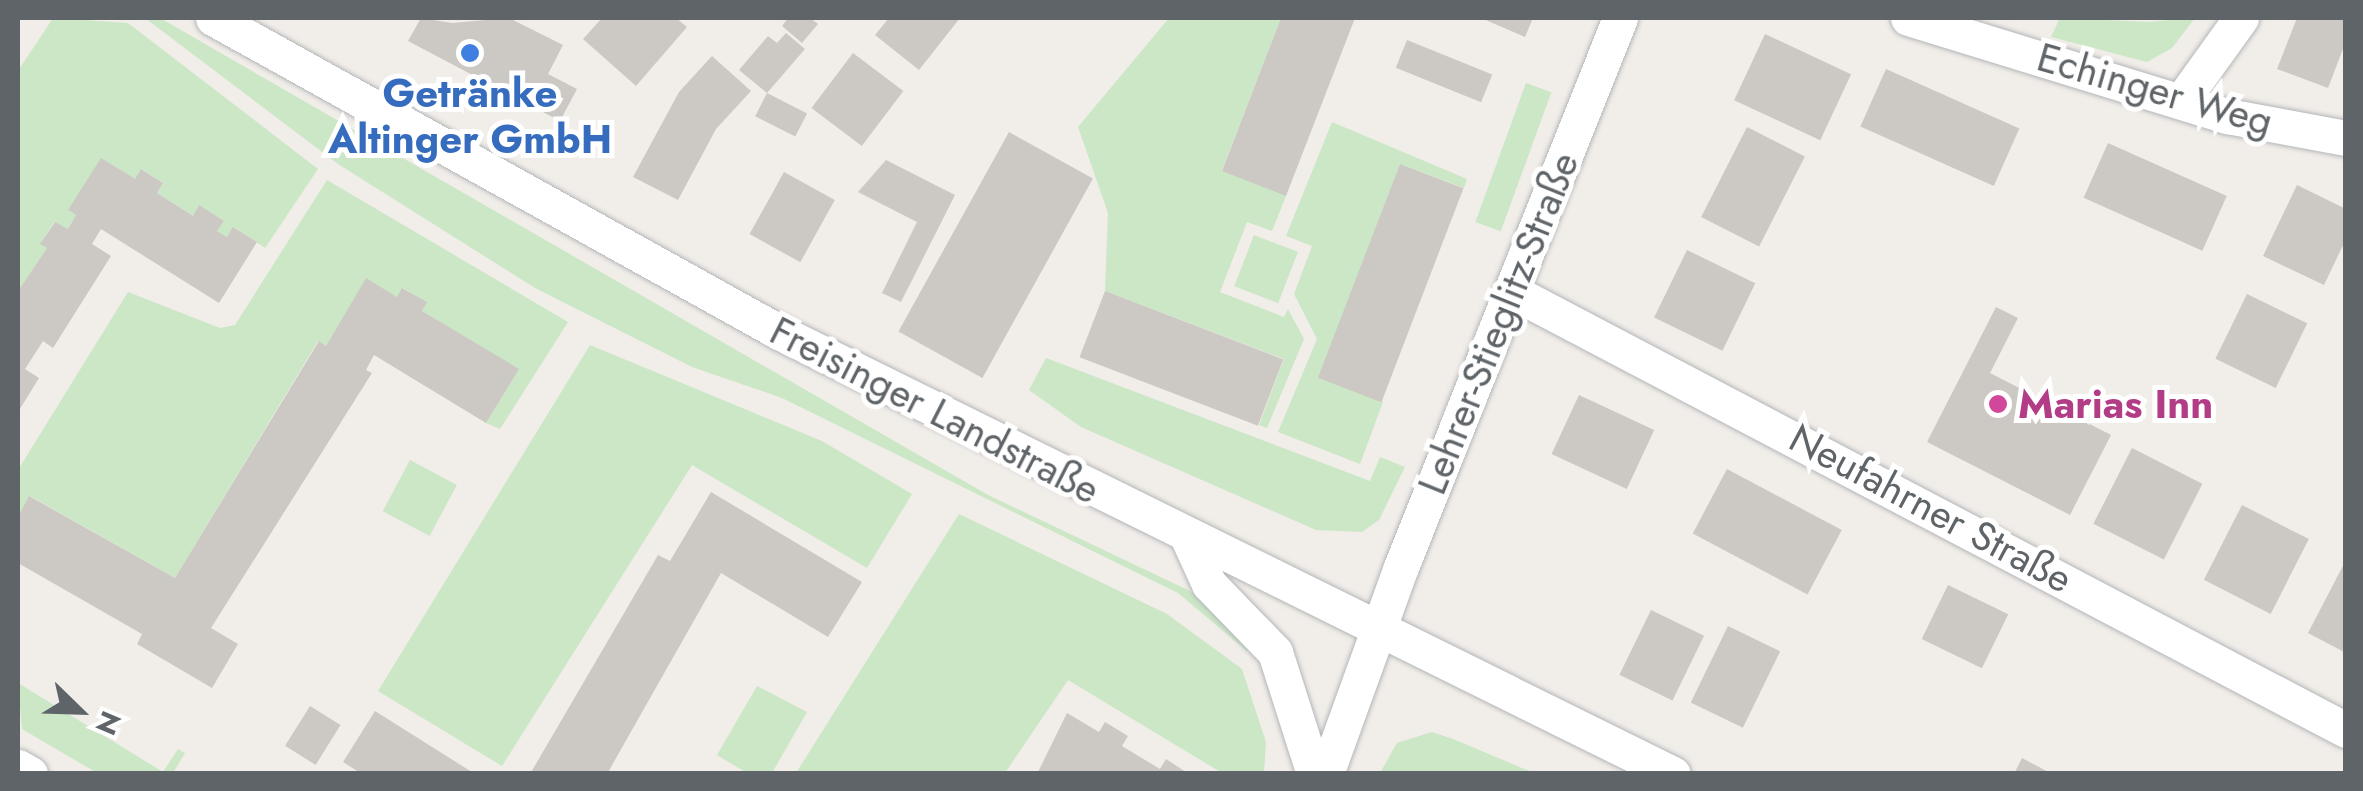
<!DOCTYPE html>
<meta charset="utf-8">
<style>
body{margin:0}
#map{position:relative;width:2363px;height:791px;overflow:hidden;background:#f1ede8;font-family:Jost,sans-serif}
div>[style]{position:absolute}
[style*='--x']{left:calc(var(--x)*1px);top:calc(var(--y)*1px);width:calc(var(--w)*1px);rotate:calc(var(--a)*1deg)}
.green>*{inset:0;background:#cbe7c6;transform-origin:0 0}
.building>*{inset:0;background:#ccc8c4;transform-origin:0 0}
.roads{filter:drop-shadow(0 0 2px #b3b6ba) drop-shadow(0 0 2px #b3b6ba)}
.minor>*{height:35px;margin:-17.5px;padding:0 17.5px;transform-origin:17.5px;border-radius:17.5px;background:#fff}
.dots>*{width:28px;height:28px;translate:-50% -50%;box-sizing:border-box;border:5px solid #fff;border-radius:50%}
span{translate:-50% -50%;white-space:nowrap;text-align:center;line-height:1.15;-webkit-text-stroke:10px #fff;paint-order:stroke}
.street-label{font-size:40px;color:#5f6468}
.shop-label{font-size:40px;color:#366cbe;font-weight:700}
.hotel-label{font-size:40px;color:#b23c85;font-weight:700}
.left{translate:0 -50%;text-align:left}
.frame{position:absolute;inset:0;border:20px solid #5f6468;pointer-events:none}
.north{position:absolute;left:30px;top:661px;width:100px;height:100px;-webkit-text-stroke:8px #fff;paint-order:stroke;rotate:113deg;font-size:28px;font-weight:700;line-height:40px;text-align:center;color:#5f6468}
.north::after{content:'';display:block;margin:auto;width:35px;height:45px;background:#5f6468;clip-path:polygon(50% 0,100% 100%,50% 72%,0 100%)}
</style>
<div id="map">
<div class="green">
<div style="clip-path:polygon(53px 18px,128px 23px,318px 169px,265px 248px,234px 227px,227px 237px,217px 231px,224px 221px,199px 206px,193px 216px,157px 193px,163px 183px,142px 169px,135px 179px,69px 211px,76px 215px,68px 229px,54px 222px,41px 243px,47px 248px,18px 291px,18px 71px)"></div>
<div style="clip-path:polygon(145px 18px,160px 18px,988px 495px,1190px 591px,1256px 645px,1247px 651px,1178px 593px,782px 398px,692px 367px,535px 288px,338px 164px)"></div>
<div style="clip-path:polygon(1169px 18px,1281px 18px,1222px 170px,1286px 196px,1272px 231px,1247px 222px,1220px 292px,1284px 317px,1288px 309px,1304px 339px,1267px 428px,1259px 425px,1284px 359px,1105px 291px,1108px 213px,1078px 127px)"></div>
<div style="clip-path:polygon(2060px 18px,2148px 22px,2195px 18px,2172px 48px,2147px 62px,2051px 37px)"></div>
<div style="left:1526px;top:83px;width:27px;height:148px;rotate:20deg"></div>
<div style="clip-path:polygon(1332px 122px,1467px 179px,1464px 188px,1400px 164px,1320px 378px,1383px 402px,1360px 464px,1278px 432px,1317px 339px,1294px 294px,1312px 246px,1286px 236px)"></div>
<div style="clip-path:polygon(327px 180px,568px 322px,500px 429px,486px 423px,518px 370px,422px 311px,426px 302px,403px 288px,397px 297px,366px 279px,326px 346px,318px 341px,175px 578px,30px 496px,18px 517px,18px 470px,128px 292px,220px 328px,235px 325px)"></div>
<div style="left:1254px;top:235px;width:47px;height:55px;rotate:21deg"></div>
<div style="clip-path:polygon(590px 345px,822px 441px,912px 494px,867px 568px,692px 465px,502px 766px,378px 691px)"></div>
<div style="clip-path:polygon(1046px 358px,1370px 481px,1380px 457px,1405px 467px,1379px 520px,1362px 532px,1316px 530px,1081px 427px,1029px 390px)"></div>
<div style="left:410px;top:460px;width:53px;height:58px;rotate:28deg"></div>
<div style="clip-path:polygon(959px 514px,1167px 614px,1242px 669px,1266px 742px,1264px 773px,1222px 773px,1068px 680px,1005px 773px,796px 773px)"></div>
<div style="clip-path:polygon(18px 683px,163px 772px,178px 749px,185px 753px,173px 773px,97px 773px,22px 729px)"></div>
<div style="clip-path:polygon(757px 686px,807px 712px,772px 773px,747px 773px,717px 755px)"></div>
<div style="clip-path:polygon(1432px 732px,1453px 739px,1534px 773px,1380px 773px,1397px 743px)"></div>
</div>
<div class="building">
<div style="clip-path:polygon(421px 18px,452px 23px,509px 18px,563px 45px,548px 74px,577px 89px,560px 121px,408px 41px)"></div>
<div style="clip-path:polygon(602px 18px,676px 18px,687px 27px,636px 86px,583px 39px)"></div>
<div style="clip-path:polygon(788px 18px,810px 18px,818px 24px,802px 43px,782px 26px)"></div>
<div style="clip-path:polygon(889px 18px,960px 18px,919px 70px,875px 35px)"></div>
<div style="clip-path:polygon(1281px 18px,1355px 18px,1286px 196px,1222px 171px)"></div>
<div style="clip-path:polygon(1481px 18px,1533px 18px,1525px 37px)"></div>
<div style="clip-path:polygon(2297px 18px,2346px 18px,2346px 41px,2328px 88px,2277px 69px)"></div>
<div style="clip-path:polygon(786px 33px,805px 49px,767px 93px,739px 70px,768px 36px,777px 43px)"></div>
<div style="left:1765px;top:34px;width:95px;height:73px;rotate:25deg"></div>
<div style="left:1407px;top:40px;width:92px;height:30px;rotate:22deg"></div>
<div style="left:853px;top:53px;width:63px;height:69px;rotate:37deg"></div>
<div style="clip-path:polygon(712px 56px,751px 91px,716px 129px,678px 200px,633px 177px,679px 92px)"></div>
<div style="left:1886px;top:69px;width:146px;height:63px;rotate:24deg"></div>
<div style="left:767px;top:93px;width:45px;height:26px;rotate:27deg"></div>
<div style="left:1747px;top:127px;width:65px;height:101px;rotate:27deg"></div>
<div style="left:1009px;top:132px;width:96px;height:228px;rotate:29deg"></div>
<div style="left:2108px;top:143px;width:130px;height:60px;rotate:24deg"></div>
<div style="clip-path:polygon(101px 158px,135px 179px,141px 169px,163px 183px,157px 193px,193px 216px,199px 205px,224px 221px,217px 231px,227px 237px,233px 227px,257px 242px,219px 303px,101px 229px,92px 244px,111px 256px,53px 348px,43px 341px,25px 369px,39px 378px,18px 412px,18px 291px,47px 248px,40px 244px,55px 222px,68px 229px,76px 215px,68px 210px)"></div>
<div style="clip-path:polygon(886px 160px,955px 195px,901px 302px,882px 293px,917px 222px,858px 192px)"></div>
<div style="left:1400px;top:164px;width:68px;height:229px;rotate:21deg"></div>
<div style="left:784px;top:172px;width:58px;height:71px;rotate:29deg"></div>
<div style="clip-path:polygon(2297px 185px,2346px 209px,2346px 239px,2324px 285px,2263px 256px)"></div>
<div style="left:1687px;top:250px;width:76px;height:75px;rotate:26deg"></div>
<div style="clip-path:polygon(366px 278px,397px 297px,402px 288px,427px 302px,422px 311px,519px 369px,486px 423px,374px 355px,366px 370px,372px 373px,211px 628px,238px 644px,212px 688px,137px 644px,142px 634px,18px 563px,18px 517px,29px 496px,175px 578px,319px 341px,326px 346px)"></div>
<div style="left:1105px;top:291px;width:191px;height:71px;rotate:21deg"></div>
<div style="left:2247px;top:294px;width:67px;height:72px;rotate:26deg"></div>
<div style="clip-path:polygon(1996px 307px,2018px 318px,1990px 373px,2111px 435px,2070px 515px,1927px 442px)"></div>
<div style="left:1579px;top:395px;width:83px;height:65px;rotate:25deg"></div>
<div style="left:2132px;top:448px;width:79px;height:85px;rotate:27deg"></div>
<div style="left:1727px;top:469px;width:130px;height:73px;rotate:28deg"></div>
<div style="clip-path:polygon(711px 492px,862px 582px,828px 637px,721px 573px,607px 774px,530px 774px,658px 555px,670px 561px)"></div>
<div style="left:2242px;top:505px;width:75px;height:84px;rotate:27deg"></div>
<div style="clip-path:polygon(2346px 560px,2346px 653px,2308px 633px)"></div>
<div style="left:1948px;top:585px;width:67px;height:60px;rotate:26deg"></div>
<div style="left:1651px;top:610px;width:59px;height:72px;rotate:26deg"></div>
<div style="left:1728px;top:626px;width:58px;height:85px;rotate:26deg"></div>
<div style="left:310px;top:706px;width:36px;height:47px;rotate:32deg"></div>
<div style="clip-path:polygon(375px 711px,475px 774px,362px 774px,343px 762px)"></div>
<div style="clip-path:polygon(1067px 713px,1099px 732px,1105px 722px,1128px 736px,1122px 746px,1160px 769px,1166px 759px,1189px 774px,1037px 774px)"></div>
<div style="clip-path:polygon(2022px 758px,2052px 774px,2014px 774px)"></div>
</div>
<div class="roads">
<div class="minor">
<div style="--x:213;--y:18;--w:647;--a:29.02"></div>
<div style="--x:779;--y:332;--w:997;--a:26.31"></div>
<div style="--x:1908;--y:18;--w:334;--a:17.1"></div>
<div style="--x:2227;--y:116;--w:121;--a:10.5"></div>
<div style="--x:2182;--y:100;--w:101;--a:-54.3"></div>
<div style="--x:1513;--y:292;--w:941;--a:27.74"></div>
<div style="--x:1187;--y:536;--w:53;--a:65.4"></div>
<div style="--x:1209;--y:584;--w:95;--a:45.9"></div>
<div style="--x:1275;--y:652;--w:128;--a:72.3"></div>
<div style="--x:18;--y:767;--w:14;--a:30"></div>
<div style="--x:1326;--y:774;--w:220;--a:-70.1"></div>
<div style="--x:1401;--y:567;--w:591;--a:-68.25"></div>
</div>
</div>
<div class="dots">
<div style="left:470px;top:53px;background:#3f7fe0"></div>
<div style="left:1998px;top:404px;background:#d1479c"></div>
</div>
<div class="street-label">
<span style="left:2155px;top:89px;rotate:16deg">Echinger Weg</span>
<span style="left:1498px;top:323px;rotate:-68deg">Lehrer-Stieglitz-Straße</span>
<span style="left:935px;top:410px;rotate:27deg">Freisinger Landstraße</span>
<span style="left:1931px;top:508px;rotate:28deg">Neufahrner Straße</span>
</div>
<div class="shop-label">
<span style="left:470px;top:116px">Getränke<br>Altinger GmbH</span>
</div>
<div class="hotel-label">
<span class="left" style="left:2018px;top:404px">Marias Inn</span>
</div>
<div class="frame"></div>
<div class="north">N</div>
</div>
